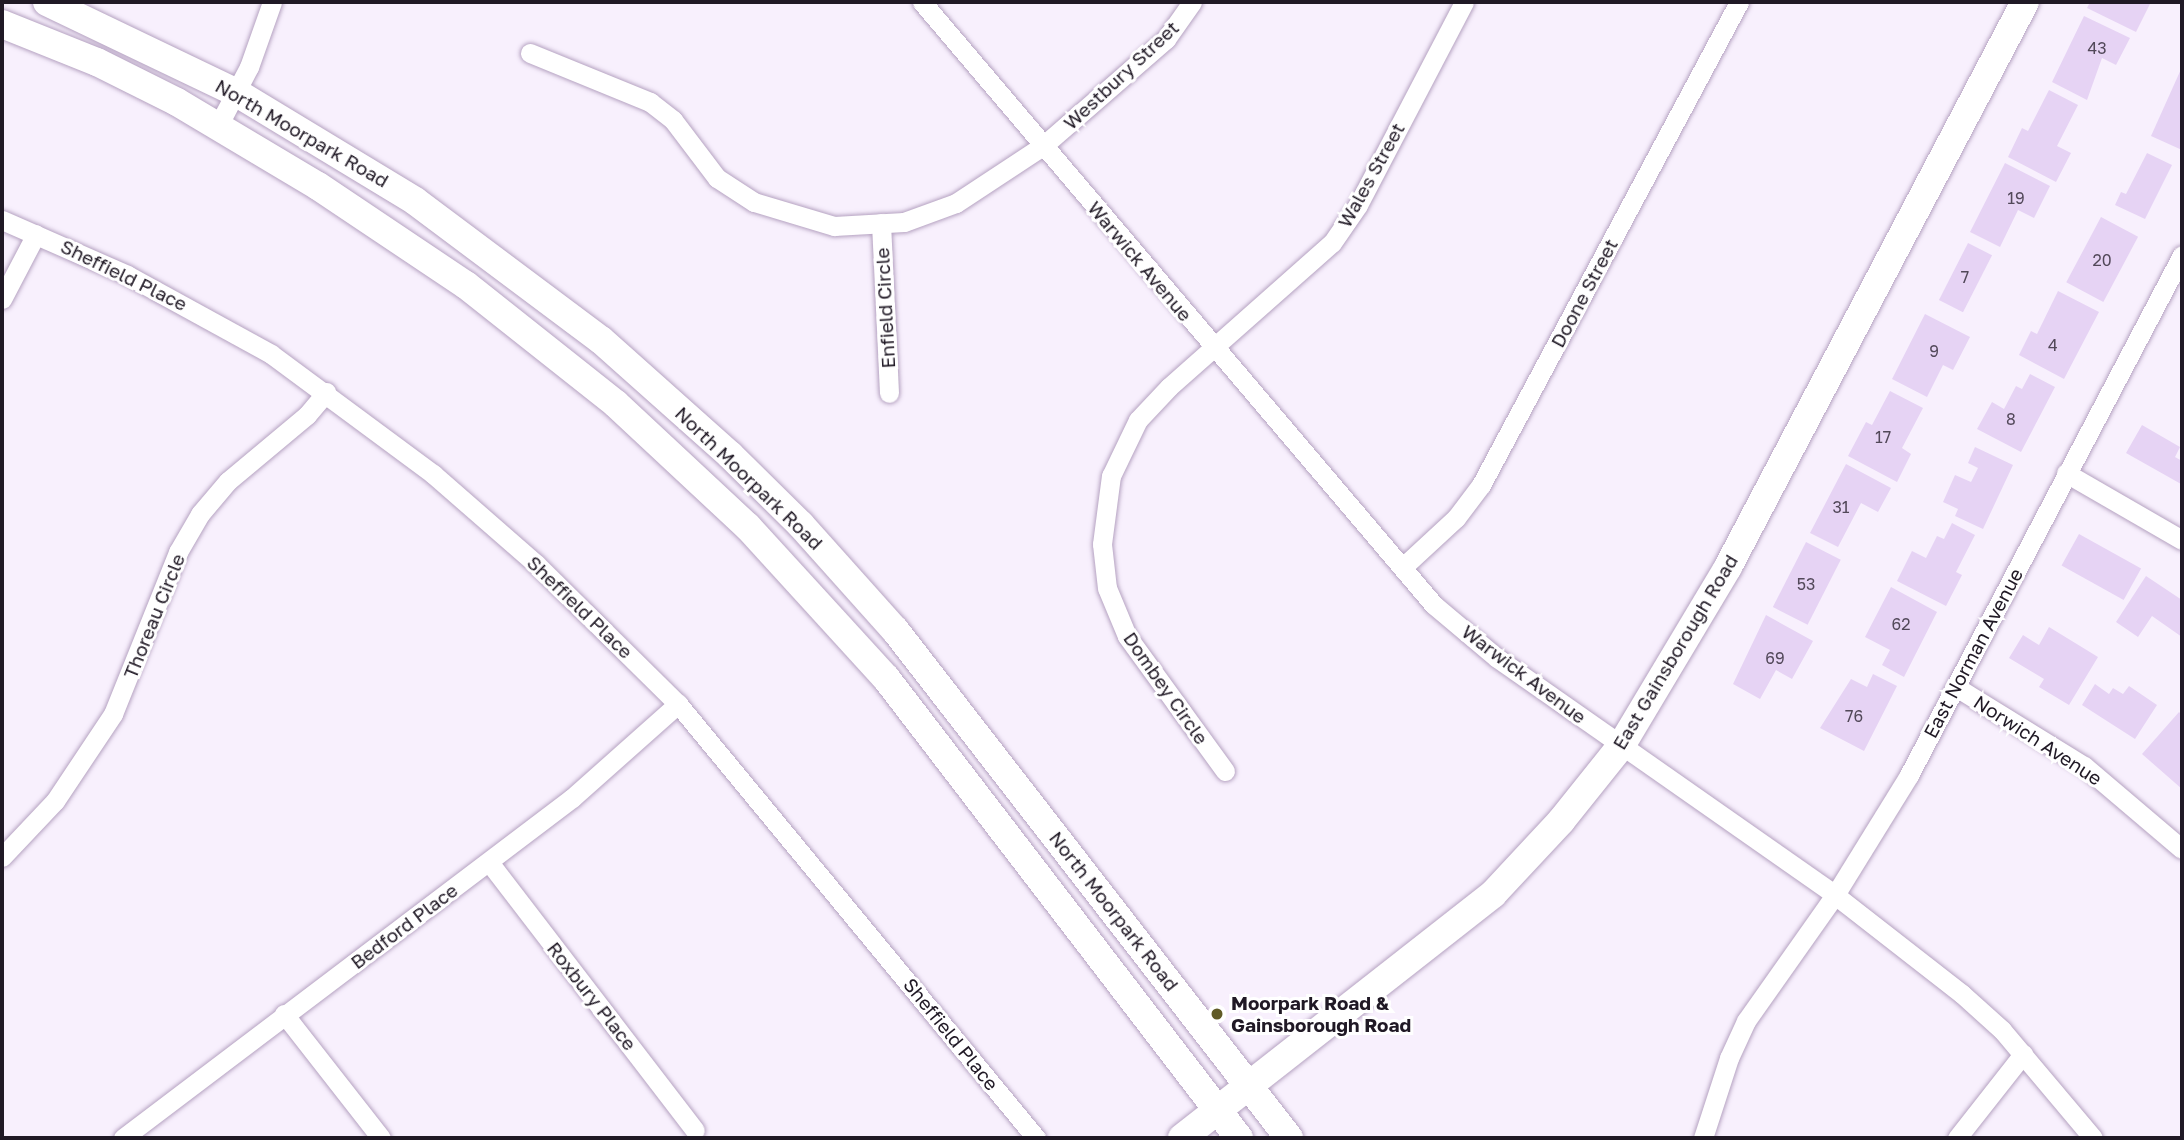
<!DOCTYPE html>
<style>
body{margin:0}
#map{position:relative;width:2184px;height:1140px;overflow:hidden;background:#f8f0fd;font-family:"Golos Text",sans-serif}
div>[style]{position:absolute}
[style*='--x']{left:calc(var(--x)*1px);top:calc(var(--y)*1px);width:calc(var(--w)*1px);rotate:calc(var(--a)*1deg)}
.building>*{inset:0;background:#e6d3f4;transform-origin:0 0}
.roads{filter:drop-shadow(0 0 2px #b5a2c1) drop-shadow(0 0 2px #b5a2c1)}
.street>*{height:19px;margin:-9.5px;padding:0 9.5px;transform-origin:9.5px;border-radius:9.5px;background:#fff}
.secondary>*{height:28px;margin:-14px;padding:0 14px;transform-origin:14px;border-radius:14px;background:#fff}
.dots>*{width:19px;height:19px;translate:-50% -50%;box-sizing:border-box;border:4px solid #fff;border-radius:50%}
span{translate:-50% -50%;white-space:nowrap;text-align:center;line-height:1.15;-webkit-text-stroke:6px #fff;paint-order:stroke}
.number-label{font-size:16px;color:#524859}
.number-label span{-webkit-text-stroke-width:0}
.street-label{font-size:19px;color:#201925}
.poi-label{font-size:19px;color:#201925;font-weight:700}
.left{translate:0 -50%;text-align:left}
.frame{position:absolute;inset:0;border:4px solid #201925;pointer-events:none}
</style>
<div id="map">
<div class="building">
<div style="clip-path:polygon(2090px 2px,2145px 2px,2150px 4px,2136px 32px,2087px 8px)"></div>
<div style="clip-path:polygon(2084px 16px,2130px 38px,2116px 65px,2102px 58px,2087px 100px,2052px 82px)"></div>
<div style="clip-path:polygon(2182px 67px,2182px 150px,2151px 136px)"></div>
<div style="clip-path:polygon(2049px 90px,2078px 105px,2057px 146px,2071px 153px,2056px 182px,2008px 157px,2022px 128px,2028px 131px)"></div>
<div style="clip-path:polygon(2147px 153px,2172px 165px,2145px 219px,2115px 205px,2121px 192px,2126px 194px)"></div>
<div style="clip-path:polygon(2005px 163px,2050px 186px,2034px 218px,2018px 210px,2000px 247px,1970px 232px)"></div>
<div style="left:2101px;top:217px;width:42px;height:74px;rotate:28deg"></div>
<div style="left:1968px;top:243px;width:27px;height:64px;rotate:27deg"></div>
<div style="clip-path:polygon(2058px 291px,2099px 312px,2064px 379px,2019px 355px,2031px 331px,2037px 334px)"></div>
<div style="clip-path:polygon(1925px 314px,1970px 337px,1953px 370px,1943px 365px,1927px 397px,1892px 379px)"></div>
<div style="clip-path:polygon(2030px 374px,2055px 387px,2021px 452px,1977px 429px,1992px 402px,2004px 409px,2016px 386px,2022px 389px)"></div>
<div style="clip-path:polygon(1890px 391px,1923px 408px,1902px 448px,1911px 454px,1897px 482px,1848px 456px,1866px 422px,1872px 425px)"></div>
<div style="clip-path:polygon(2142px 425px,2180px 447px,2175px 457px,2182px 461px,2181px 484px,2126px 453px)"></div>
<div style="clip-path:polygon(1975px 447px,2013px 465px,1983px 529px,1955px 516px,1958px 509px,1943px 502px,1955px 475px,1971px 482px,1978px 468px,1968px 463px)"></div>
<div style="clip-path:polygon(1846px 464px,1891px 488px,1878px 512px,1861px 503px,1838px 547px,1810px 533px)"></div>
<div style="clip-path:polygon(1952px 523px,1975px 535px,1956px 572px,1962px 575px,1946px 606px,1897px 581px,1912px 551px,1926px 558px,1937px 536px,1944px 539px)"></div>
<div style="left:2079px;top:534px;width:71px;height:36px;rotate:29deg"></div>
<div style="left:1806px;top:542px;width:39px;height:73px;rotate:27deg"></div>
<div style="clip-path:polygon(2146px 576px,2182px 600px,2182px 637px,2152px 616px,2138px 637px,2116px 622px)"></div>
<div style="clip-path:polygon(1891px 587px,1937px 612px,1904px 677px,1882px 665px,1890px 650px,1865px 637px)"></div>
<div style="clip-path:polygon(1766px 615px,1813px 641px,1792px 679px,1776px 670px,1760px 699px,1733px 684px)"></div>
<div style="clip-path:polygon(2049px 627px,2098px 657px,2069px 705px,2039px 687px,2044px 679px,2009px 658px,2023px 635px,2039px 645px)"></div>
<div style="clip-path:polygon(1873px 674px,1897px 686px,1864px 751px,1820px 728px,1851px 679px,1867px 687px)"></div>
<div style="clip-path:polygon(2095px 684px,2109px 694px,2113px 688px,2123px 694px,2129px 686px,2157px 705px,2135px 739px,2082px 705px)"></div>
<div style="clip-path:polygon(2179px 712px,2182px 715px,2182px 789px,2142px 754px)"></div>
</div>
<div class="roads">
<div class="street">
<div style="--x:922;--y:2;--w:791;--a:49.67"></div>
<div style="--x:1434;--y:605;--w:82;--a:40.1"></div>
<div style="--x:1497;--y:658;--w:413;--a:35"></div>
<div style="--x:1835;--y:895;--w:161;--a:37.9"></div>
<div style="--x:1962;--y:994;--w:54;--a:42"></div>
<div style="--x:2002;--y:1030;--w:141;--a:49.9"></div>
<div style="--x:530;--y:53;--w:130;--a:22.2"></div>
<div style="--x:650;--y:102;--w:29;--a:38"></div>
<div style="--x:673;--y:120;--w:73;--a:52.8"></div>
<div style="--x:717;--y:178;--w:44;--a:33"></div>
<div style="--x:754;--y:202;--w:84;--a:16.7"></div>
<div style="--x:834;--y:226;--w:70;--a:-3.3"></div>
<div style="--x:904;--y:222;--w:55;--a:-20.1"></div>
<div style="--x:956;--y:203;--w:105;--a:-33.4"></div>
<div style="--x:1044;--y:145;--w:162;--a:-41"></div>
<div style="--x:1166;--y:39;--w:45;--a:-54.9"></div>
<div style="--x:218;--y:126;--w:67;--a:-62.3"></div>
<div style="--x:249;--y:67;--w:69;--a:-70.5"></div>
<div style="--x:2;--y:220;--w:137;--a:23.7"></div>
<div style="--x:127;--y:275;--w:164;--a:28.7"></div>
<div style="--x:271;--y:354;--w:202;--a:36.5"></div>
<div style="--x:433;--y:474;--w:137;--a:41.1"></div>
<div style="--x:536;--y:564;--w:199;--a:44.6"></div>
<div style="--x:678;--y:704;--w:563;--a:50.48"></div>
<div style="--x:881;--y:223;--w:170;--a:87.3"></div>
<div style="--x:2;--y:299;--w:73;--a:-62.4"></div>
<div style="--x:2066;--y:473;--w:134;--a:30"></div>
<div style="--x:1404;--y:566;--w:71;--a:-42.7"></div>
<div style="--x:1456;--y:518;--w:41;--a:-52.9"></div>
<div style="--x:1481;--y:485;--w:548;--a:-61.89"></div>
<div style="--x:1956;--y:687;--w:150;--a:31.7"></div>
<div style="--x:2084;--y:766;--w:128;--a:40.3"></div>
<div style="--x:1225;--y:771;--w:167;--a:-126"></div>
<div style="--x:1127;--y:636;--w:52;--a:-112.6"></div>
<div style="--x:1107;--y:588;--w:44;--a:-96.5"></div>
<div style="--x:1102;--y:544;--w:69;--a:-82.5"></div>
<div style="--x:1111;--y:476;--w:62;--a:-64.3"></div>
<div style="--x:1138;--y:420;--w:45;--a:-46.8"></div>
<div style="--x:1169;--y:387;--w:217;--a:-41.5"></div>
<div style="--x:1332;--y:243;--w:46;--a:-55.6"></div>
<div style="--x:1358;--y:205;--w:229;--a:-62.4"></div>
<div style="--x:2;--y:857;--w:77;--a:-46.6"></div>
<div style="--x:55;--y:801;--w:105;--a:-56.3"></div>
<div style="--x:113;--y:714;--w:175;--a:-68.1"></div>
<div style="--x:178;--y:552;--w:44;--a:-59.9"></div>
<div style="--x:200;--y:514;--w:43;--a:-49.7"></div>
<div style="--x:228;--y:481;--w:103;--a:-39.9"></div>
<div style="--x:307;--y:415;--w:30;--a:-50"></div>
<div style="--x:489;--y:862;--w:338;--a:52.5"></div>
<div style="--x:284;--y:1014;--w:157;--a:52"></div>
<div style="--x:123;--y:1138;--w:563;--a:-37.13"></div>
<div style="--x:572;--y:798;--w:142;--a:-41.6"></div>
<div style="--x:1703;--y:1138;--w:84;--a:-72"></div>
<div style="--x:1729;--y:1058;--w:41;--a:-65.3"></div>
<div style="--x:1746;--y:1021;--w:154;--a:-54.8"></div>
<div style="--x:1835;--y:895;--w:141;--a:-58.3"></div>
<div style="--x:1909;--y:775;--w:587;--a:-62.3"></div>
<div style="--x:1957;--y:1138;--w:107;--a:-51.8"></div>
</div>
<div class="secondary">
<div style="--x:47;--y:2;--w:211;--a:25.6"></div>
<div style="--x:237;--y:93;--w:208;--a:31.2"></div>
<div style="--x:415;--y:201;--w:232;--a:36.8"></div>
<div style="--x:601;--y:340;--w:173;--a:41.7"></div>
<div style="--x:730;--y:455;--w:100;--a:44.6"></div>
<div style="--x:801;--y:525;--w:141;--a:48.2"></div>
<div style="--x:895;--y:630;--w:643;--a:52.2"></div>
<div style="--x:2;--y:24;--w:102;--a:21.8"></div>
<div style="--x:97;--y:62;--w:89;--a:26.6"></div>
<div style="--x:177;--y:102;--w:164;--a:30.8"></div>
<div style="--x:318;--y:186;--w:178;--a:33.8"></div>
<div style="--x:466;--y:285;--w:191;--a:38.4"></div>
<div style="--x:616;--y:404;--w:180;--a:43"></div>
<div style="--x:748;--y:527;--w:205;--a:47.6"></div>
<div style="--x:886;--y:678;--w:580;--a:52.5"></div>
<div style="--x:1182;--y:1138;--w:395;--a:-38.1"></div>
<div style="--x:1493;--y:894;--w:100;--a:-47"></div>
<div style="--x:1561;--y:821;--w:96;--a:-51.3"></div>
<div style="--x:1621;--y:746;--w:209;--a:-59.1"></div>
<div style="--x:1728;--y:567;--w:638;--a:-62.27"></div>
</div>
</div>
<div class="dots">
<div style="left:1217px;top:1014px;background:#605a26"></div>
</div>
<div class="number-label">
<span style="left:2097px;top:48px">43</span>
<span style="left:2016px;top:198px">19</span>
<span style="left:2102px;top:260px">20</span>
<span style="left:1965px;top:277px">7</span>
<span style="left:2053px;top:345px">4</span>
<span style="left:1934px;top:351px">9</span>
<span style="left:2011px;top:419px">8</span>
<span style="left:1883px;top:437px">17</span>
<span style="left:1841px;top:507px">31</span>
<span style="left:1806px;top:584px">53</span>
<span style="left:1901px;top:624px">62</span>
<span style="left:1775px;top:658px">69</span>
<span style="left:1854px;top:716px">76</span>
</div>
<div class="street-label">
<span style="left:1121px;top:75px;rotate:-43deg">Westbury Street</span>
<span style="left:302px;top:133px;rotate:30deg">North Moorpark Road</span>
<span style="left:1371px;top:175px;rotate:-61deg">Wales Street</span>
<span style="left:1140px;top:261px;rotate:50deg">Warwick Avenue</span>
<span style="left:124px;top:275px;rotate:26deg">Sheffield Place</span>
<span style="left:1584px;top:293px;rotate:-62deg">Doone Street</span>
<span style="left:885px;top:308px;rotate:-93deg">Enfield Circle</span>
<span style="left:749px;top:478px;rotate:44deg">North Moorpark Road</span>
<span style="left:580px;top:607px;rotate:44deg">Sheffield Place</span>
<span style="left:154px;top:616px;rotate:-68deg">Thoreau Circle</span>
<span style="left:1675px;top:652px;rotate:-59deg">East Gainsborough Road</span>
<span style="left:1973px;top:653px;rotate:-62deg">East Norman Avenue</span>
<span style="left:1524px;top:674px;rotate:37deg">Warwick Avenue</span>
<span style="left:1166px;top:688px;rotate:55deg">Dombey Circle</span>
<span style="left:2038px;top:740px;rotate:33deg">Norwich Avenue</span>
<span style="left:1114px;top:911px;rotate:52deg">North Moorpark Road</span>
<span style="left:404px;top:926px;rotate:-37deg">Bedford Place</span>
<span style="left:592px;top:996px;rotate:52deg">Roxbury Place</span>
<span style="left:951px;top:1034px;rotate:51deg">Sheffield Place</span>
</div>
<div class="poi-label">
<span class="left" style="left:1231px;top:1014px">Moorpark Road &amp;<br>Gainsborough Road</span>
</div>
<div class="frame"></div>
</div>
